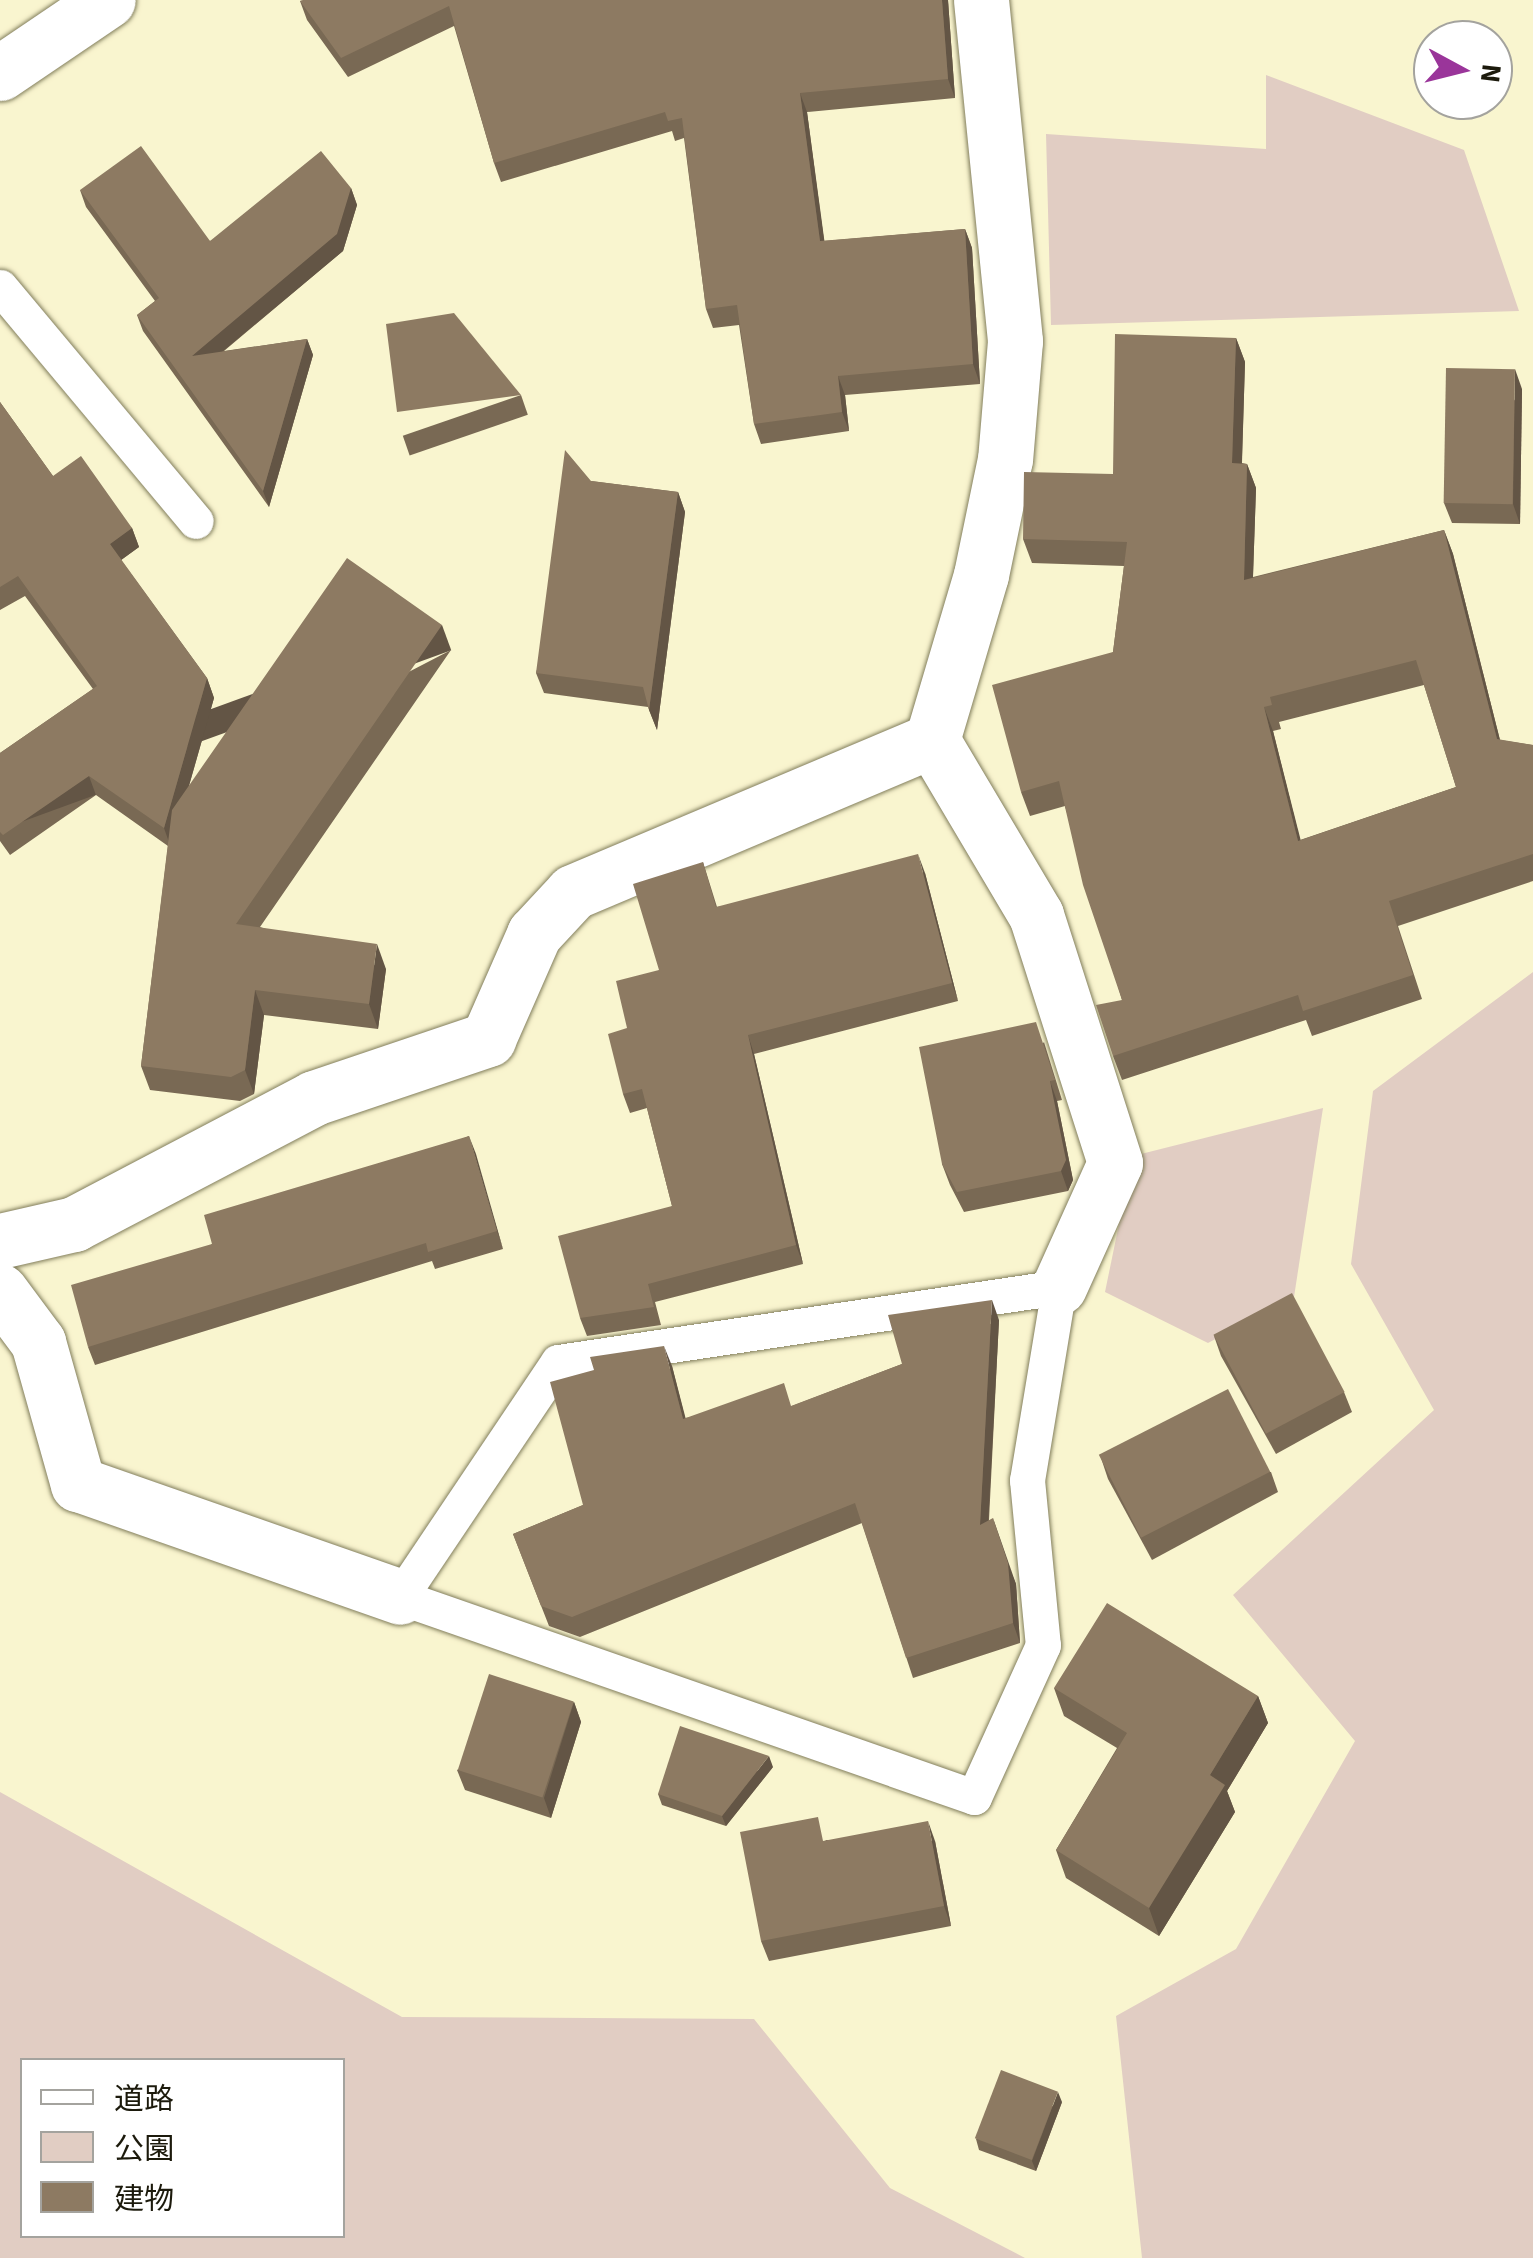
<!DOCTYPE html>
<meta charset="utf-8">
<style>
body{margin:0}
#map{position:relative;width:1533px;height:2258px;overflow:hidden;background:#f9f5cf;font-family:"Source Sans 3","Noto Sans JP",sans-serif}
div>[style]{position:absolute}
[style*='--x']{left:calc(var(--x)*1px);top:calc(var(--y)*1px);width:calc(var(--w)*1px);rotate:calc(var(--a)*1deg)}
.green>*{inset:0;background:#e1cdc3}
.roads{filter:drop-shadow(0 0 2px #827e5c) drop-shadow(0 0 2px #827e5c)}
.lane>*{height:35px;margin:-17.5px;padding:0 17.5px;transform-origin:17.5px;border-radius:17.5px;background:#fff}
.street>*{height:55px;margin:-27.5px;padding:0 27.5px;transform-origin:27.5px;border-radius:27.5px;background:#fff}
.secondary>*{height:55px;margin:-27.5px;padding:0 27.5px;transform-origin:27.5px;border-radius:27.5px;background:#fff}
.wall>*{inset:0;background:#796954;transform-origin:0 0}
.shaded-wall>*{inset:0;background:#635545;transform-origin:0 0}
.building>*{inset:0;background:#8d7a62;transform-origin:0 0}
span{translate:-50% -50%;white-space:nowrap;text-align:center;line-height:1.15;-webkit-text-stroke:9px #fff;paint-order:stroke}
.legend{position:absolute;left:20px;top:2058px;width:325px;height:180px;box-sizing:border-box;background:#fff;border:2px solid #a4a39e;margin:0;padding:12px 18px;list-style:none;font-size:30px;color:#1c1a0c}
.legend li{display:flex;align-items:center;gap:20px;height:50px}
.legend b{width:50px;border:2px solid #a4a39e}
.north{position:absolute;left:1413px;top:20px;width:100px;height:100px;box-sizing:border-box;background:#fff;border:2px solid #a4a39e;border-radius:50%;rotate:97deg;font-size:28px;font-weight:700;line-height:40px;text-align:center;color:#1c1a0c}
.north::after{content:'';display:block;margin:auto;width:35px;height:45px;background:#9a359a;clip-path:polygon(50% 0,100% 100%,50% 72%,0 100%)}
</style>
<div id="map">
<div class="green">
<div style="clip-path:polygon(1266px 75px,1464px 150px,1519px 311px,1051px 325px,1046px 134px,1266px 149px)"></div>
<div style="clip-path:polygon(1533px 972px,1533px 2258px,1142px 2258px,1116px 2016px,1236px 1949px,1355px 1741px,1233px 1595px,1434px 1410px,1351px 1264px,1373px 1091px)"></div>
<div style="clip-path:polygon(1323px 1108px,1294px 1297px,1208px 1343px,1105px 1292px,1133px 1156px)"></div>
<div style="clip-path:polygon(evenodd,0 1792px,402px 2017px,754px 2019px,890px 2188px,1025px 2258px,0 2258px,0 1792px,22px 2060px,342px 2060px,342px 2236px,22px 2236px,22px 2060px)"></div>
</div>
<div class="roads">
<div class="lane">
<div style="--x:0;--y:287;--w:305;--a:50.1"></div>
<div style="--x:1059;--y:1287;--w:196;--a:99.4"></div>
<div style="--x:1027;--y:1480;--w:166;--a:84.5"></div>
<div style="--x:1043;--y:1645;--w:167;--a:114.4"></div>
<div style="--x:974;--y:1797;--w:608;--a:-160.79"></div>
<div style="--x:400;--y:1597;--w:283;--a:-56.1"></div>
<div style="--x:558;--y:1362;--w:507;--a:-8.51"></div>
</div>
<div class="street">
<div style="--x:981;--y:0;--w:343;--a:84.3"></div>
<div style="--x:1015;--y:341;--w:118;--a:94.8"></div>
<div style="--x:1005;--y:459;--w:118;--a:101.7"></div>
<div style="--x:981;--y:575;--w:172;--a:106.5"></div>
<div style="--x:932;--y:740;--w:204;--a:59.3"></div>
<div style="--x:1036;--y:915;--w:260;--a:72.3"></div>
<div style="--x:1115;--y:1163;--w:136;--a:114.3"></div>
<div style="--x:0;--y:1241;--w:76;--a:-12.9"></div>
<div style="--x:74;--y:1224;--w:271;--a:-27.7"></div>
<div style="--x:314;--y:1098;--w:184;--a:-18.7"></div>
<div style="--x:488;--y:1039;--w:115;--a:-66.3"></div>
<div style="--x:534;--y:934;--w:57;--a:-47.1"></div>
<div style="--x:573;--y:892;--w:390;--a:-22.9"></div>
<div style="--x:0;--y:1291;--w:64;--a:53.3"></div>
<div style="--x:38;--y:1342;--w:148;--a:74.3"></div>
<div style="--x:78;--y:1484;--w:341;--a:19.3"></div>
</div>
<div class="secondary">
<div style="--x:0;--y:73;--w:130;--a:-34.1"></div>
</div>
</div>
<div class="wall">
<div style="clip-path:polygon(304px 0,948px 0,955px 98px,807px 112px,824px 241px,965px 229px,972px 248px,980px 384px,845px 395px,849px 431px,761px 444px,754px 424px,739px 325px,713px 328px,706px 309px,684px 138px,675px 141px,672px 131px,501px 182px,494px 163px,454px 26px,348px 77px,307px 20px,300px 1px)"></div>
<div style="clip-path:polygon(351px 188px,357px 205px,343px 251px,224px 351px,307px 339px,313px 355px,269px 507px,143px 331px,137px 315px,155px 301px,86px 207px,80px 190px,210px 241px)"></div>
<div style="clip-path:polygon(evenodd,1236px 338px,1245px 362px,1242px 463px,1247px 464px,1256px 488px,1253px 577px,1444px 530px,1453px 554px,1500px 740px,1533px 745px,1533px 881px,1398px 926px,1422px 999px,1312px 1036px,1306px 1020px,1122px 1080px,1113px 1056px,1122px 1000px,1065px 806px,1030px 816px,1021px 792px,1113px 652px,1124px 566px,1032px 563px,1023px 539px,1113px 474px,1236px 338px,1424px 685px,1456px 787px,1300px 840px,1273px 731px,1281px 729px,1279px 722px,1424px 685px)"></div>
<div style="clip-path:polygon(1522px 389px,1520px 524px,1452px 523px,1444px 503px)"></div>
<div style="left:521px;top:395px;width:21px;height:125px;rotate:71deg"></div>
<div style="clip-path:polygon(0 402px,53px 476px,132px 528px,139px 547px,121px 560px,207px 678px,214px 698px,189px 786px,451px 650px,260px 927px,386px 969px,378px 1029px,264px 1015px,254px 1094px,240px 1101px,150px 1090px,141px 1066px,168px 846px,96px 795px,10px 855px,0 841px,0 753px,93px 689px,25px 596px,0 610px)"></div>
<div style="clip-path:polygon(591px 481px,678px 492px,685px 512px,657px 730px,648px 707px,544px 693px,536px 673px)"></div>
<div style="clip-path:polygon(703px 862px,717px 907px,925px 873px,958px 1001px,754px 1054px,803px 1264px,655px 1302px,661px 1325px,587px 1336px,580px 1318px,672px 1206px,647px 1108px,630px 1113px,623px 1094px,627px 1028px,659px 970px)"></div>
<div style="clip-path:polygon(1044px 1042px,1062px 1100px,1057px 1101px,1073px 1180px,1068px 1191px,964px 1212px,950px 1185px,942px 1164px)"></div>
<div style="clip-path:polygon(469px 1136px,503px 1249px,435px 1269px,432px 1261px,95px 1365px,88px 1347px,212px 1244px)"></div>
<div style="clip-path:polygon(999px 1320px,989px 1520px,1016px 1584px,1020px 1643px,913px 1678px,862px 1523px,580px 1637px,549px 1626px,513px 1534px,583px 1505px,672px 1366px,685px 1418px,792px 1406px,902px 1364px)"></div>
<div style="clip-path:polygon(1214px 1336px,1344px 1392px,1352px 1412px,1276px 1454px,1221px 1356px)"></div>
<div style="clip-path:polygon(1101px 1458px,1271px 1472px,1278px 1492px,1152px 1560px,1108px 1479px)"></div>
<div style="clip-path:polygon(1054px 1688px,1258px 1696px,1268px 1723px,1227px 1791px,1235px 1812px,1159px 1936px,1066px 1878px,1056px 1850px,1117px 1748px,1064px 1716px)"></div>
<div style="clip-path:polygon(574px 1702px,581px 1722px,551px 1818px,465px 1790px,457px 1770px)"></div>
<div style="clip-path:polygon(773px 1767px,726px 1826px,662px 1805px,658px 1794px)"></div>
<div style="clip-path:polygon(826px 1840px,935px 1841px,951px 1926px,769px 1961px,761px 1941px)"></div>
<div style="clip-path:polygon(1062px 2102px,1036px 2171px,979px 2150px,976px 2139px)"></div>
</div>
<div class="shaded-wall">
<div style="clip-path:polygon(942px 0,948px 0,955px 98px,948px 79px)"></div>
<div style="clip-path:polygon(800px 93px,807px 112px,827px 260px,820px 241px)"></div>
<div style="clip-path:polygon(351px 188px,357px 205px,343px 251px,198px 372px,192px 356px)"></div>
<div style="clip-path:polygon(965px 229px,972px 248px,980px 384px,973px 364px)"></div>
<div style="clip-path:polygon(1236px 338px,1245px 362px,1241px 488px,1232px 463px)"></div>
<div style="clip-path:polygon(307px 339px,313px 355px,269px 507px,263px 491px)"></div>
<div style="clip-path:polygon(1515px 369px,1522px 389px,1520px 524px,1513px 504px)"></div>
<div style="clip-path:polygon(838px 376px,845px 395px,849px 431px,842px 412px)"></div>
<div style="clip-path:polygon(1247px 464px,1256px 488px,1252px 604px,1244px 580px)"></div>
<div style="clip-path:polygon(678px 492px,685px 512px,657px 730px,649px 710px)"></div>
<div style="clip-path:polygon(132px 528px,139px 547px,117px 563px,110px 544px)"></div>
<div style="clip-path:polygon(1444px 530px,1453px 554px,1506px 764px,1497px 739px)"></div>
<div style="left:442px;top:625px;width:27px;height:363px;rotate:70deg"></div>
<div style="clip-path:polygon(207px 678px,214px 698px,171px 848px,164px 828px)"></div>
<div style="clip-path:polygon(1264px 707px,1273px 731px,1307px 865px,1298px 841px)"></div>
<div style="left:89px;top:776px;width:20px;height:104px;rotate:70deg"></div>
<div style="clip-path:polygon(918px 854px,925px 873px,958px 1001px,952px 983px)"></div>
<div style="clip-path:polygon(377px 944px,386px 969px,378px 1029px,369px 1004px)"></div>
<div style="clip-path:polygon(255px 990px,264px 1015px,254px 1094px,245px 1070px)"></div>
<div style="clip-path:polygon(748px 1035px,754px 1054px,803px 1264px,796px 1245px)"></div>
<div style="clip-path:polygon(1050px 1081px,1057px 1101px,1073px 1180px,1068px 1191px,1061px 1171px)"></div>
<div style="clip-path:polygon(469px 1136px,476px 1154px,503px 1249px,497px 1231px)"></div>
<div style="clip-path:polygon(992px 1300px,999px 1320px,987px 1545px,980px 1525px)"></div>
<div style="clip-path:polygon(664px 1346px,672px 1366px,691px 1439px,683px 1419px)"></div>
<div style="clip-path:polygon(993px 1518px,1016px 1584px,1020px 1643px,1013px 1623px)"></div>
<div style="clip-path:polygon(1258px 1696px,1268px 1723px,1227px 1791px,1235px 1812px,1159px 1936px,1149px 1908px,1210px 1775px)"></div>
<div style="clip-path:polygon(574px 1702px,581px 1722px,551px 1818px,544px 1798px)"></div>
<div style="clip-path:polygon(769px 1756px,773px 1767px,726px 1826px,722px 1816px)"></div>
<div style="clip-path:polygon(928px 1821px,935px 1841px,951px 1926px,944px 1906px)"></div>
<div style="clip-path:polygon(1058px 2092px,1062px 2102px,1036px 2171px,1032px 2161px)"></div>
</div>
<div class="building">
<div style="clip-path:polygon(304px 0,942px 0,948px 79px,800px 93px,820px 241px,965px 229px,973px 364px,838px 376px,842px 412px,754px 424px,737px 305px,706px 309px,682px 118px,668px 121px,665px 112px,494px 163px,449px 6px,341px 58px,300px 1px)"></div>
<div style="clip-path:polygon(141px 146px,210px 241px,321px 151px,351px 188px,337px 234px,192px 356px,307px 339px,263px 491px,137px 315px,159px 298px,80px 190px)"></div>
<div style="clip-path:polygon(454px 313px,521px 395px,397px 412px,386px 324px)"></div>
<div style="clip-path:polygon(evenodd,1115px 334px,1236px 338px,1232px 463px,1247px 464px,1244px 580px,1444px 530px,1497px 739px,1533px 745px,1533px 854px,1389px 901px,1413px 975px,1303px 1011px,1298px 995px,1113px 1056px,1096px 1005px,1122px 1000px,1083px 885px,1059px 781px,1021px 792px,992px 685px,1113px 652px,1127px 542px,1023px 539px,1024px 472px,1113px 474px,1115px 334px,1416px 660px,1456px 787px,1298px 841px,1264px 707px,1272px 705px,1270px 697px,1416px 660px)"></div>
<div style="left:1446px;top:368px;width:69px;height:135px;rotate:1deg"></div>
<div style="clip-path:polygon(0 402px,53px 476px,81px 456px,132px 528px,110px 544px,207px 678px,164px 828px,89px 776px,3px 835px,0 832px,0 753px,97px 686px,18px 576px,0 587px)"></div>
<div style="clip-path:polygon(565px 450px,591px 481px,678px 492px,649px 710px,643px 687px,536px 673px)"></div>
<div style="clip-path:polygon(347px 558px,442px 625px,236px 924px,377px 944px,369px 1004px,255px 990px,245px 1070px,231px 1077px,141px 1066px,172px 810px)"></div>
<div style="clip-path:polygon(918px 854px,952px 983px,748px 1035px,796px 1245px,648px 1284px,654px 1307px,580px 1318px,558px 1236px,672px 1206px,642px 1089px,623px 1094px,608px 1034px,627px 1028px,616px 981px,659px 970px,633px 884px,703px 862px,716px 907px)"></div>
<div style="clip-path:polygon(1036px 1022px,1055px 1080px,1050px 1081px,1066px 1160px,1061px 1171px,957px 1192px,942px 1164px,919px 1047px)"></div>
<div style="clip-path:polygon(469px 1136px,497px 1231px,428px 1252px,426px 1243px,88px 1347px,71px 1285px,212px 1244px,204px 1215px)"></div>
<div style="left:1292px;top:1293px;width:112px;height:89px;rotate:62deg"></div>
<div style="clip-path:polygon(992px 1300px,980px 1525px,993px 1518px,1008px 1563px,1013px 1623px,906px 1658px,855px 1503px,572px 1617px,541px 1606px,513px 1534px,583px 1505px,550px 1382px,594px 1370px,590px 1357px,664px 1346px,683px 1419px,784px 1383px,791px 1406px,902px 1364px,888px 1315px)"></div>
<div style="left:1228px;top:1389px;width:93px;height:145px;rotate:63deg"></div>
<div style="clip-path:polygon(1107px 1603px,1258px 1696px,1210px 1775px,1225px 1785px,1149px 1908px,1056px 1850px,1127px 1733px,1054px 1688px)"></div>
<div style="left:489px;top:1674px;width:89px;height:101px;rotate:18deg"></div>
<div style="clip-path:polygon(680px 1726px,769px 1756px,722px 1816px,658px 1794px)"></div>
<div style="clip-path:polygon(818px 1817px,823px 1841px,928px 1821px,944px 1906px,761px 1941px,740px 1832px)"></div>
<div style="left:1001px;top:2070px;width:61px;height:73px;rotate:21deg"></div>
</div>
<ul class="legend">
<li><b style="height:12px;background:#fff"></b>道路</li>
<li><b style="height:28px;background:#e1cdc3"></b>公園</li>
<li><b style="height:28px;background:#8d7a62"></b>建物</li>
</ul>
<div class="north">N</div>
</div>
